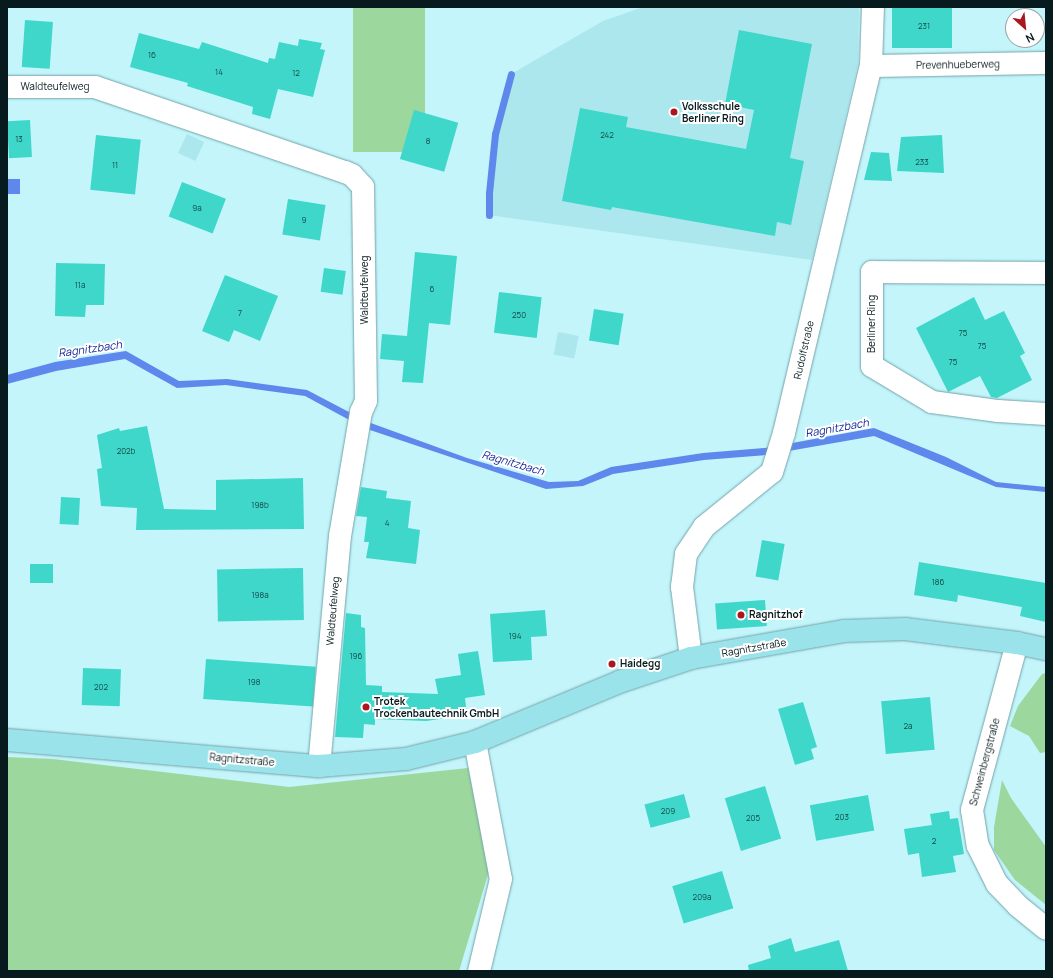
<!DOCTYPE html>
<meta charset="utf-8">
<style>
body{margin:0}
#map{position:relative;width:1053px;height:978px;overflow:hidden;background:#c3f5fb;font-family:Manrope,sans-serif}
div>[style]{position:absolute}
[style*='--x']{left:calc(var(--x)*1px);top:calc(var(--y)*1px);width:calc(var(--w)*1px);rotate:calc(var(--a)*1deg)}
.built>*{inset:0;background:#ace7ee;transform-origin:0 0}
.green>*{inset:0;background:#9cd79e;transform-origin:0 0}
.water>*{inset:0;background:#5f88ed;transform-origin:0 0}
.stream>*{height:7px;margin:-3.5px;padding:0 3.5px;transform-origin:3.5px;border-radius:3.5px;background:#5f88ed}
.building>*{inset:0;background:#3ed7c9;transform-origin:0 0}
.roads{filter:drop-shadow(0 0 1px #73a3a8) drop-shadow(0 0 1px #73a3a8)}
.minor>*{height:22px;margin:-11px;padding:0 11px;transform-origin:11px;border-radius:11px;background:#fff}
.major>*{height:22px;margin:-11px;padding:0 11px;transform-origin:11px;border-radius:11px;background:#9be3eb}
.dots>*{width:11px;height:11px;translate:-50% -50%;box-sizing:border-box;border:2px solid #fff;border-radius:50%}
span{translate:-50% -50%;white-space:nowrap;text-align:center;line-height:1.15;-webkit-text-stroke:4px #fff;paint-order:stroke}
.number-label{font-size:8px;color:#154948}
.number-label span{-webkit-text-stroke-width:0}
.street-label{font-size:10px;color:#071a1d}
.poi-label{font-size:10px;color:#071a1d;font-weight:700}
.left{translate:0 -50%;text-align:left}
.water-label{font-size:11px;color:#081e94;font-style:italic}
.frame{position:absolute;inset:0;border:8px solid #071a1d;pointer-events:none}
.north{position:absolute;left:1005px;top:8px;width:40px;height:40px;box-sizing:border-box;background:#fff;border:1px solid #9ca3a5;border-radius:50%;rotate:153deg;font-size:11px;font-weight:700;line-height:16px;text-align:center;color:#071a1d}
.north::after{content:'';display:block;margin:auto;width:14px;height:18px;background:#ab171f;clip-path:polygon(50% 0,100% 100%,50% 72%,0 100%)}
</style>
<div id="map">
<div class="built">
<div style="clip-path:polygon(643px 7px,859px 7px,858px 64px,812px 260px,489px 215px,489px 193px,495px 134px,511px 74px,603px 21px)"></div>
<div style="left:187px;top:134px;width:19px;height:21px;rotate:25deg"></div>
<div style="left:558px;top:332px;width:21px;height:23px;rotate:11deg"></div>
</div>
<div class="green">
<div style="left:353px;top:7px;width:72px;height:145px"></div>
<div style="clip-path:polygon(1046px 673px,1046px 752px,1040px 753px,1029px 736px,1010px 726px,1018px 706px,1042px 674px)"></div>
<div style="clip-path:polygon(7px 757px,53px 759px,289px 787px,468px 768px,489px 871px,459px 971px,7px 971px)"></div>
<div style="clip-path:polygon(1002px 780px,1011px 798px,1046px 847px,1046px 905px,1015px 880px,994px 850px,994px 827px)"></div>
</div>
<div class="water">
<div style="left:7px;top:179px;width:13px;height:15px"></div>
<div style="clip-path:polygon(126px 351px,179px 381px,227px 379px,307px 390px,368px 422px,467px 458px,549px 482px,578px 481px,611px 467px,703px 453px,765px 448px,874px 428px,946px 457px,996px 482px,1046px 487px,1046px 492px,996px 487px,874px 436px,766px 455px,704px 460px,613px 474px,583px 486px,546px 489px,364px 428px,305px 396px,226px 385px,177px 388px,125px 359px,56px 371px,7px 384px,7px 375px,55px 362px)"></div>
</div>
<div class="stream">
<div style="--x:489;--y:215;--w:22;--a:-90"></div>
<div style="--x:489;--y:193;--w:59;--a:-84.2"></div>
<div style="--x:495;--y:134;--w:62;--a:-75.1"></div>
</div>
<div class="building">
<div style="left:892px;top:7px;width:60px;height:41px"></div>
<div style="left:25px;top:20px;width:28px;height:47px;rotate:4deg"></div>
<div style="clip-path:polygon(739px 30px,812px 44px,790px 158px,804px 161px,791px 225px,777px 222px,775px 236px,612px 207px,611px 210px,562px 201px,580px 108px,628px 117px,626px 127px,746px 149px,754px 110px,725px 104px)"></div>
<div style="clip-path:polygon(139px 33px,199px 49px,202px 42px,268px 63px,269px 58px,275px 59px,279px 42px,298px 46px,299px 39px,322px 43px,320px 49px,325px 50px,313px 97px,278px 89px,270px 119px,252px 114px,253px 107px,187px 86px,188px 83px,130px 67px)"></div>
<div style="left:414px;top:110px;width:46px;height:51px;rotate:16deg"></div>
<div style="left:30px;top:120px;width:37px;height:23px;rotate:87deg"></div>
<div style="left:96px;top:135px;width:45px;height:55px;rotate:6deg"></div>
<div style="clip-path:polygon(942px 135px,944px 173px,897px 171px,901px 137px)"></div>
<div style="clip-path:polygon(871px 152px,889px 153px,892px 181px,864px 180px)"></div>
<div style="left:182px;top:182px;width:47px;height:37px;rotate:21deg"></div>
<div style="left:288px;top:199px;width:38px;height:36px;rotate:9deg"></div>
<div style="clip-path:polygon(415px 252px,457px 256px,450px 325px,429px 323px,423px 383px,402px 382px,404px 361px,380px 359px,382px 334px,407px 336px)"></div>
<div style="clip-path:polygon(56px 263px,105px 264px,104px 305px,86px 305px,85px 317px,55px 316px)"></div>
<div style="left:324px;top:268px;width:22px;height:24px;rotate:8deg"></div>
<div style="clip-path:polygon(225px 275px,278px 296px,260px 341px,234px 330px,229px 342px,202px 331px)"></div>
<div style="left:499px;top:292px;width:43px;height:41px;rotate:7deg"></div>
<div style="clip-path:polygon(974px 297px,985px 320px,1004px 311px,1025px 353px,1020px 356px,1032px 380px,997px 398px,991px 397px,980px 376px,948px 392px,916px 328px)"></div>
<div style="left:594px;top:309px;width:30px;height:32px;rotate:9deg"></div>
<div style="clip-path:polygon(147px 426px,164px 509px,216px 510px,216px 480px,303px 478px,304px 529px,136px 530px,137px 508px,101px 506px,97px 469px,102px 468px,97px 435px,119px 428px,120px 431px)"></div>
<div style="clip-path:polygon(361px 487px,387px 491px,386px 498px,411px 501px,408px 528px,420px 530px,416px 564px,366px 558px,369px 542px,364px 542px,367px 517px,356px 516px)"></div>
<div style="left:61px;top:497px;width:19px;height:27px;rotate:3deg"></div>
<div style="left:762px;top:540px;width:23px;height:37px;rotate:10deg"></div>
<div style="clip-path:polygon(919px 562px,1046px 583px,1046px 622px,1020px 616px,1022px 607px,958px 595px,957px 602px,914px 595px)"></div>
<div style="left:30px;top:564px;width:23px;height:19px"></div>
<div style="left:303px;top:568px;width:52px;height:86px;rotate:89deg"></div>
<div style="left:765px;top:600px;width:26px;height:50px;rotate:86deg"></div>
<div style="clip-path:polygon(545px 610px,547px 636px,531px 637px,532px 660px,493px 662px,490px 614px)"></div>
<div style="clip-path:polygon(346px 613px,361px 615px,361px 627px,365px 628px,366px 685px,382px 686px,382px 692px,438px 694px,435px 679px,461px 675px,458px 654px,478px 651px,485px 695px,465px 698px,467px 715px,426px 721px,375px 719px,375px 725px,364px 724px,363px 738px,335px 737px)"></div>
<div style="left:206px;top:659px;width:110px;height:40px;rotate:4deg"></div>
<div style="left:83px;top:668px;width:38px;height:37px;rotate:2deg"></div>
<div style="left:930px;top:697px;width:53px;height:49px;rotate:85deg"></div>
<div style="clip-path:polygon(803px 702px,817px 747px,811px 749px,814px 759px,795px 765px,778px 709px)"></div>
<div style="left:765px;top:786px;width:55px;height:42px;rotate:73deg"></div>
<div style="left:684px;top:794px;width:24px;height:41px;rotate:75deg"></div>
<div style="left:868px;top:795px;width:36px;height:59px;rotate:80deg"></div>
<div style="clip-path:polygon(949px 811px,950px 819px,958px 818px,964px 854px,953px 856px,956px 872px,922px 877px,919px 853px,908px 855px,904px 829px,932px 825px,930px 814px)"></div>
<div style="left:722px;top:871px;width:39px;height:52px;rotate:73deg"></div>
<div style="clip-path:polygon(791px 938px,795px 952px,839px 940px,848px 971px,749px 971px,748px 965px,771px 958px,768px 946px)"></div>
</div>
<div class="roads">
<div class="minor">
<div style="--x:871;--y:66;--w:175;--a:-1"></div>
<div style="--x:7;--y:87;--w:88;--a:0"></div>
<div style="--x:95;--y:87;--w:264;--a:18.8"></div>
<div style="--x:345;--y:172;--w:8;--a:23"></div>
<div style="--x:352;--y:175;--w:16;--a:47"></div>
<div style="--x:363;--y:187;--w:214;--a:89.2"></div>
<div style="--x:366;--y:401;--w:12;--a:114"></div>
<div style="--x:361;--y:412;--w:126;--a:99.6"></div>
<div style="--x:340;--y:536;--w:231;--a:95.2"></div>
<div style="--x:1046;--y:273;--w:174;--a:-179.7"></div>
<div style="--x:872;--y:272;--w:94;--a:90"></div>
<div style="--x:872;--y:366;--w:70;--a:31"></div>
<div style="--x:932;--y:402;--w:67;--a:7.8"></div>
<div style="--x:998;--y:411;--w:48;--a:3.6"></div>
<div style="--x:1017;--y:643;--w:173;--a:105.1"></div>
<div style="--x:972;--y:810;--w:36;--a:81"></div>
<div style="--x:978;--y:846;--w:42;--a:63.4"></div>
<div style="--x:997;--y:884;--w:30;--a:46"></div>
<div style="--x:1018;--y:906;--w:36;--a:39"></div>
<div style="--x:691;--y:658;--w:72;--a:-97.2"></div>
<div style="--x:682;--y:587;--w:33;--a:-83"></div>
<div style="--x:686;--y:554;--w:32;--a:-56"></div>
<div style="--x:704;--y:527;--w:87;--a:-39"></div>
<div style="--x:772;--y:472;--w:41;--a:-72.9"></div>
<div style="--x:784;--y:433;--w:377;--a:-76.7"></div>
<div style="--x:871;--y:66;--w:59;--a:-88.1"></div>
<div style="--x:475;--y:742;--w:139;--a:79.3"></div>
<div style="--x:501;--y:879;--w:95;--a:103.4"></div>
</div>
<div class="major">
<div style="--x:7;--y:740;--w:313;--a:4.8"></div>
<div style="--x:319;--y:766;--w:87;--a:-4.6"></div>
<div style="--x:406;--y:759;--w:71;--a:-13.8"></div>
<div style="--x:475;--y:742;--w:156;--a:-22.6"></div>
<div style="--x:619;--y:682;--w:76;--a:-18.4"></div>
<div style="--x:691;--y:658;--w:155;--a:-10"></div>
<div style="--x:844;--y:631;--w:61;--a:-1.9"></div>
<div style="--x:905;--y:629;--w:113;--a:7.1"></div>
<div style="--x:1017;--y:643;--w:30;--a:12"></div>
</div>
</div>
<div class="dots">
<div style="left:674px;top:112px;background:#ab171f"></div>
<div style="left:741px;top:615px;background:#ab171f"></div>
<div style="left:612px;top:664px;background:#ab171f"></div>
<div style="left:366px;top:707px;background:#ab171f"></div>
</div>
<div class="number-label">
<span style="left:924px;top:26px">231</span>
<span style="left:152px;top:55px">16</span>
<span style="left:219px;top:72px">14</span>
<span style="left:296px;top:73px">12</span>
<span style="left:607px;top:135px">242</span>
<span style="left:19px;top:139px">13</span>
<span style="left:428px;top:141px">8</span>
<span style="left:922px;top:162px">233</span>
<span style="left:115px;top:165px">11</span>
<span style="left:197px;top:208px">9a</span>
<span style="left:304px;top:220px">9</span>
<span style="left:80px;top:285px">11a</span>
<span style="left:432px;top:289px">6</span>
<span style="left:240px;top:313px">7</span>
<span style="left:519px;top:315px">250</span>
<span style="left:963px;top:333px">75</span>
<span style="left:982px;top:346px">75</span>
<span style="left:953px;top:362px">75</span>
<span style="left:126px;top:451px">202b</span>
<span style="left:260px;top:505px">198b</span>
<span style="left:387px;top:523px">4</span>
<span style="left:938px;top:582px">186</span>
<span style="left:260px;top:595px">198a</span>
<span style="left:515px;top:636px">194</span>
<span style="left:356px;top:656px">196</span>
<span style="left:254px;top:682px">198</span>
<span style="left:101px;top:687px">202</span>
<span style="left:908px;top:726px">2a</span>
<span style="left:668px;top:811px">209</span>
<span style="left:842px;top:817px">203</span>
<span style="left:753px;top:818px">205</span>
<span style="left:934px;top:841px">2</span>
<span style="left:702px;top:897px">209a</span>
</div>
<div class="street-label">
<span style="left:958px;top:65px;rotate:-1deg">Prevenhueberweg</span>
<span style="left:55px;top:87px">Waldteufelweg</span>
<span style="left:365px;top:290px;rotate:-90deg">Waldteufelweg</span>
<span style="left:872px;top:324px;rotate:-90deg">Berliner Ring</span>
<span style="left:804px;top:350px;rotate:-77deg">Rudolfstraße</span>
<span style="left:333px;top:611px;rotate:-85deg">Waldteufelweg</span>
<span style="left:754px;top:648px;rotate:-10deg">Ragnitzstraße</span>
<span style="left:242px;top:760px;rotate:5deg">Ragnitzstraße</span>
<span style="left:985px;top:762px;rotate:-75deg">Schweinbergstraße</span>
</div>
<div class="poi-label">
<span class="left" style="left:682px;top:112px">Volksschule<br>Berliner Ring</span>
<span class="left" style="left:749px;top:615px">Ragnitzhof</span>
<span class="left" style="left:620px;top:664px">Haidegg</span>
<span class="left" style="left:374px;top:707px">Trotek<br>Trockenbautechnik GmbH</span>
</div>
<div class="water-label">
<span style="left:90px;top:349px;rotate:-8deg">Ragnitzbach</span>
<span style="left:837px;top:428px;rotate:-10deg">Ragnitzbach</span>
<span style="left:513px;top:463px;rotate:16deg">Ragnitzbach</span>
</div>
<div class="frame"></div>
<div class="north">N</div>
</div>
